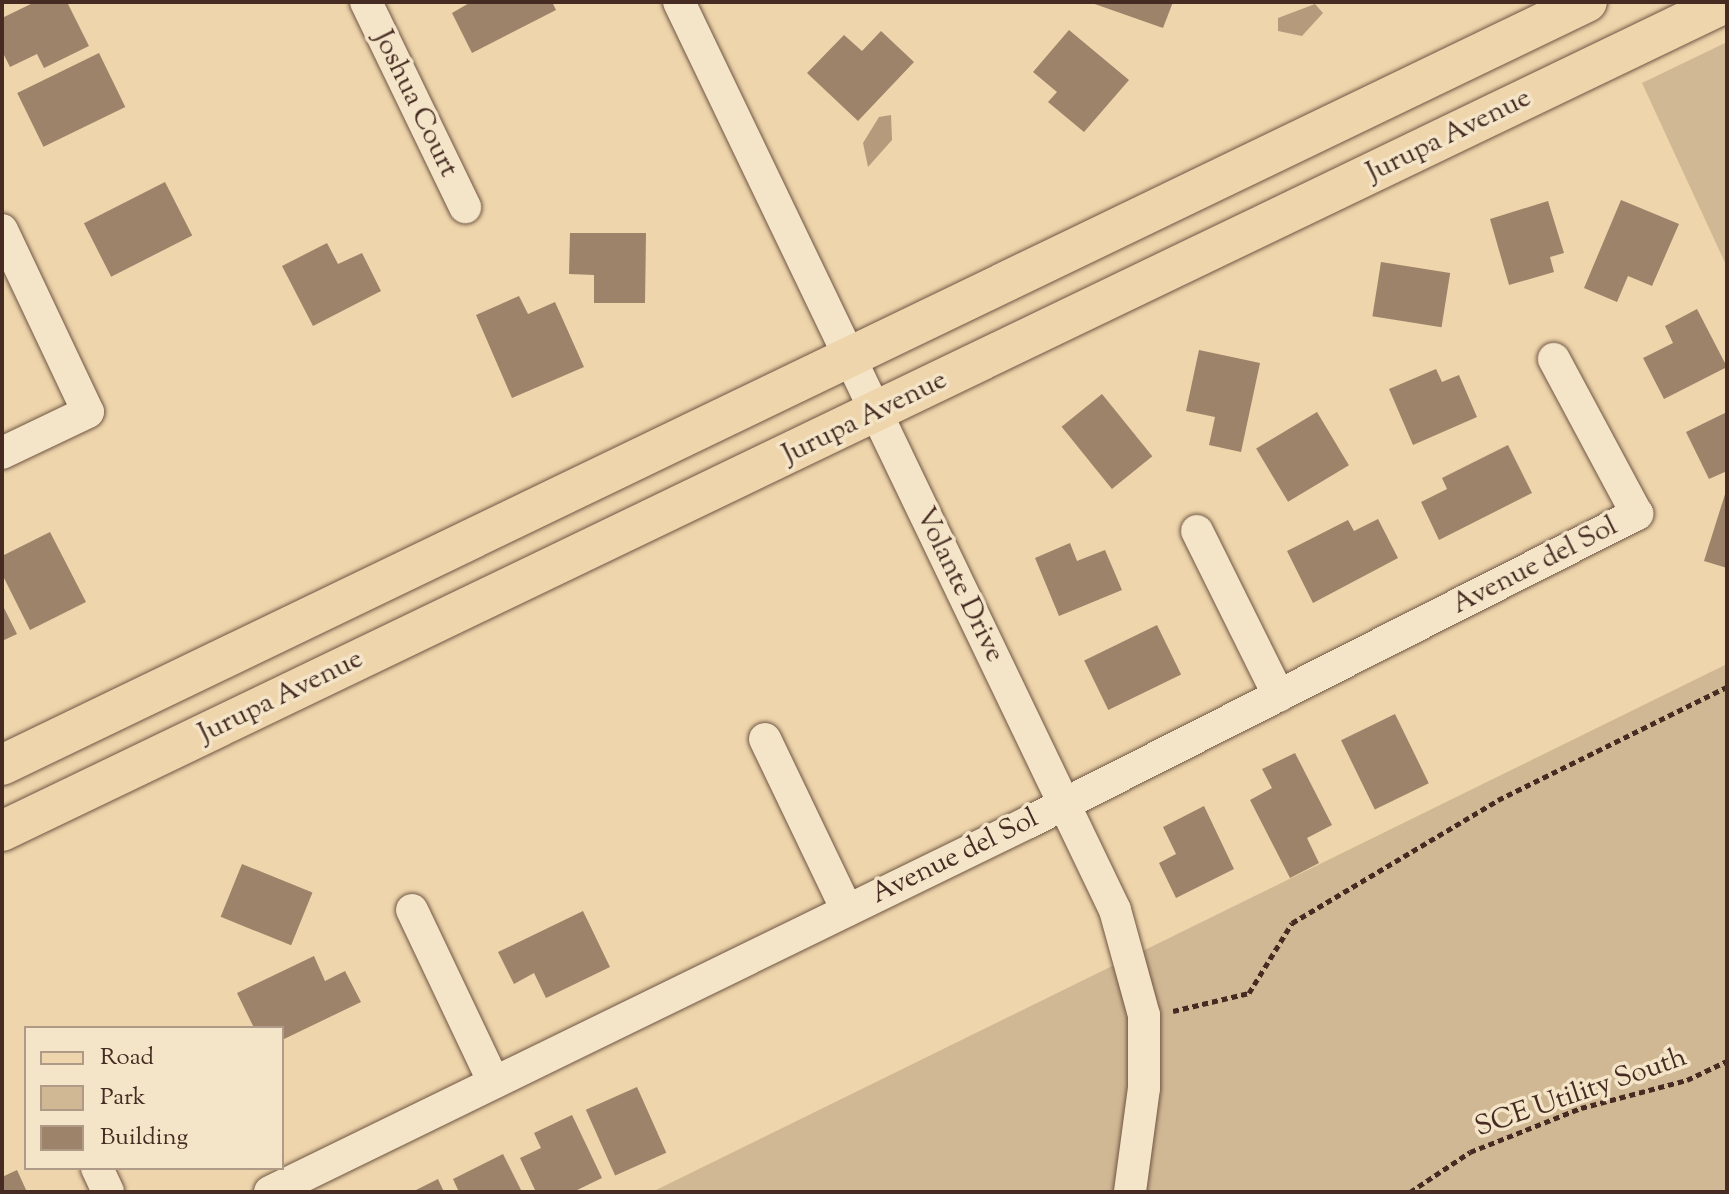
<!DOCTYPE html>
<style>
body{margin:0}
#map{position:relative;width:1729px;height:1194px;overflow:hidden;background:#eed5ab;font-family:"Sorts Mill Goudy",serif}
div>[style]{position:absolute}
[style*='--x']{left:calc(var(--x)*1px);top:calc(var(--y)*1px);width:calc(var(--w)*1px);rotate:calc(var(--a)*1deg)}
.green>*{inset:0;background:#d1b894}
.water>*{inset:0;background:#b59b7c}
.building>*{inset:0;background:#9d8369;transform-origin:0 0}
.path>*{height:5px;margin-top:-2.5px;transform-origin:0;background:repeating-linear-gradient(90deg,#452b22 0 6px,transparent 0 10px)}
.roads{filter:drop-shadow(0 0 2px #6f5644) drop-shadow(0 0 2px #6f5644)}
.minor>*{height:32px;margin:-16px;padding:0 16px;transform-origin:16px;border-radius:16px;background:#f4e4c8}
.major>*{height:40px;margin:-20px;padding:0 20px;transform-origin:20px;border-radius:20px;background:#eed5ab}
span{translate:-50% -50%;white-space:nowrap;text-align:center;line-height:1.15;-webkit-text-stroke:7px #f4e4c8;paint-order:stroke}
.street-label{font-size:28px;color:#452b22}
.frame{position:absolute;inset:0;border:4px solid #452b22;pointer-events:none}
.legend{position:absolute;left:24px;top:1026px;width:260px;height:144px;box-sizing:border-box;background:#f4e4c8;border:2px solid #ae9a86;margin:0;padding:10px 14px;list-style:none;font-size:24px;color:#452b22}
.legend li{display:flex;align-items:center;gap:16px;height:40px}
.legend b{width:40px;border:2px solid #ae9a86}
</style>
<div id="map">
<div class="green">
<div style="clip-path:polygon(1727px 42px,1727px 267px,1642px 83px)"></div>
<div style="clip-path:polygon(1727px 664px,1727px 1192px,652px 1192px)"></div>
</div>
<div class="water">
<div style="clip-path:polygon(1315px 4px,1323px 13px,1302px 36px,1278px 31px,1278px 18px)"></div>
<div style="clip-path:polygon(891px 115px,892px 140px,868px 167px,863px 143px,879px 117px)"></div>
</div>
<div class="building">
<div style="clip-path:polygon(35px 2px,67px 2px,89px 46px,44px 68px,37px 54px,10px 67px,2px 51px,2px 18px)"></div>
<div style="clip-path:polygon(471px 2px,552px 2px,556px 10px,472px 53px,452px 13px)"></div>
<div style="clip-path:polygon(1089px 2px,1173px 2px,1163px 28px)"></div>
<div style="clip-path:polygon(1069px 30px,1129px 80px,1084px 132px,1048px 102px,1057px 92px,1033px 72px)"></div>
<div style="clip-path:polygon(881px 31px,914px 62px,858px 121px,807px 73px,844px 35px,862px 51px)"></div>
<div style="left:99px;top:53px;width:60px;height:91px;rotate:64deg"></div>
<div style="left:165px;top:182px;width:60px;height:91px;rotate:63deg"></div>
<div style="clip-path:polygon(1621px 200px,1679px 224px,1652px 286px,1628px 276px,1617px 302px,1584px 288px)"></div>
<div style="clip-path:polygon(1548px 201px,1564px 253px,1550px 257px,1554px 272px,1509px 285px,1490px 219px)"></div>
<div style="clip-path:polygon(570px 233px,646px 233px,645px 303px,594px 303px,594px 275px,569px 274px)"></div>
<div style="clip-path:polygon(327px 243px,338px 264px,362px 253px,381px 291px,313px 326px,282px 266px)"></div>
<div style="left:1381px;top:262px;width:70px;height:55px;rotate:9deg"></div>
<div style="clip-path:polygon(519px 296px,528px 314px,555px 302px,584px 367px,512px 398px,476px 315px)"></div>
<div style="clip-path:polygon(1697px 309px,1727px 367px,1664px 399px,1643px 358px,1673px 343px,1665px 326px)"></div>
<div style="clip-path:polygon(1199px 350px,1260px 363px,1241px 452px,1209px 445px,1215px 417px,1186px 411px)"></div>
<div style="clip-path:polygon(1436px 369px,1442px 382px,1459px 375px,1477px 417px,1413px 445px,1389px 389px)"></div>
<div style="left:1102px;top:394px;width:80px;height:52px;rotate:51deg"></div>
<div style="left:1317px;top:412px;width:62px;height:71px;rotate:59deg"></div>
<div style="clip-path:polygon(1727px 412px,1727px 471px,1709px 479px,1686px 432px)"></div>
<div style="clip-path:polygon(1508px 445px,1532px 493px,1439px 540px,1421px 502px,1447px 489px,1442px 478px)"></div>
<div style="clip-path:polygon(1726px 491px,1727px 491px,1727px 568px,1704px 561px)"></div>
<div style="clip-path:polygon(1378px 519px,1398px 558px,1313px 603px,1287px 551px,1348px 520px,1354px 531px)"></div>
<div style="clip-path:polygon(50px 532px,86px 602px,30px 630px,2px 574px,2px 556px)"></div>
<div style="clip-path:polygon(1070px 543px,1077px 561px,1105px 550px,1122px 590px,1059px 616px,1035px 558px)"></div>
<div style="clip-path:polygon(2px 604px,17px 634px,2px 641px)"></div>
<div style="left:1157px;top:625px;width:55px;height:81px;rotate:64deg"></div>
<div style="left:1395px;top:714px;width:77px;height:60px;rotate:64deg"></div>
<div style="clip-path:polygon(1295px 753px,1332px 825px,1307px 838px,1319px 863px,1290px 878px,1250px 800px,1272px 788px,1262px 769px)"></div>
<div style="clip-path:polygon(1204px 806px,1234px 869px,1176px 898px,1159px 863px,1176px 854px,1163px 827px)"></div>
<div style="left:242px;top:864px;width:76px;height:57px;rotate:22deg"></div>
<div style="clip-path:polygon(583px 911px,610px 967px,546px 998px,534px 973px,514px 984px,498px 952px)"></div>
<div style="clip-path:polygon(314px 956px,325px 981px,345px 971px,361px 1002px,282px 1040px,282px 1028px,254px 1028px,237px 993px)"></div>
<div style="left:637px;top:1087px;width:72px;height:56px;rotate:66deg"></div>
<div style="clip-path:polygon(572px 1115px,602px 1178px,573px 1192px,536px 1192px,520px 1158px,541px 1148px,534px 1133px)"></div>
<div style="clip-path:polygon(503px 1154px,522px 1192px,459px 1192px,453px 1179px)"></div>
<div style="clip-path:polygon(17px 1170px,27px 1192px,2px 1192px,2px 1177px)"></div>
<div style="clip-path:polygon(438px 1179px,444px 1192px,412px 1192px)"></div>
</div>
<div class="path">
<div style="--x:1173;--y:1011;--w:78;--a:-13.3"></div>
<div style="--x:1249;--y:993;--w:82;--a:-58.4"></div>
<div style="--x:1292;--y:923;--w:240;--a:-30.8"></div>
<div style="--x:1498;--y:800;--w:255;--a:-26.3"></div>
<div style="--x:1410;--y:1192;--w:72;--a:-33.7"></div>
<div style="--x:1470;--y:1152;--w:119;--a:-21.6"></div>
<div style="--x:1581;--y:1108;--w:110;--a:-14.8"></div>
<div style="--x:1687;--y:1080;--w:44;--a:-25.4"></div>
</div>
<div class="roads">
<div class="minor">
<div style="--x:366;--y:2;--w:228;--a:64.2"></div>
<div style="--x:679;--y:2;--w:1007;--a:64.35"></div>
<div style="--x:1115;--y:910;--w:109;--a:74.6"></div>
<div style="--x:1144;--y:1015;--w:73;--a:90"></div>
<div style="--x:1144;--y:1088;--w:105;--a:97.7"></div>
<div style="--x:2;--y:230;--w:201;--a:64.7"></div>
<div style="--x:88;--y:412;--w:95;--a:154.5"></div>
<div style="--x:1197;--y:531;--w:184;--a:63.6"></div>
<div style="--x:765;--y:739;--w:190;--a:64.4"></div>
<div style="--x:412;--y:910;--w:191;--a:64.6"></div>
<div style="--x:97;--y:1168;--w:26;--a:65"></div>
<div style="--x:270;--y:1192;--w:844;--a:-25.99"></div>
<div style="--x:1029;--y:822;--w:682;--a:-26.87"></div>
<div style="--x:1637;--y:514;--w:176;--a:-118.2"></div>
</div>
<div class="major">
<div style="--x:2;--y:765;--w:1759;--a:-25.71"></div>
<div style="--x:2;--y:831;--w:1914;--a:-25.67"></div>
</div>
</div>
<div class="street-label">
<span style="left:415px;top:104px;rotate:64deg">Joshua Court</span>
<span style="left:1449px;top:136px;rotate:-26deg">Jurupa Avenue</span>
<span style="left:865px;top:418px;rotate:-26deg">Jurupa Avenue</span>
<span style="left:1535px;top:566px;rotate:-27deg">Avenue del Sol</span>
<span style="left:959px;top:585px;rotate:64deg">Volante Drive</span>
<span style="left:281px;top:697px;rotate:-26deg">Jurupa Avenue</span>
<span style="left:955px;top:857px;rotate:-26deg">Avenue del Sol</span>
<span style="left:1581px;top:1093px;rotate:-19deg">SCE Utility South</span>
</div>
<div class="frame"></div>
<ul class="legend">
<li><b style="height:10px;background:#eed5ab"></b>Road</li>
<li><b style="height:22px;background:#d1b894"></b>Park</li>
<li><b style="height:22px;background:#9d8369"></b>Building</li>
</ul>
</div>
